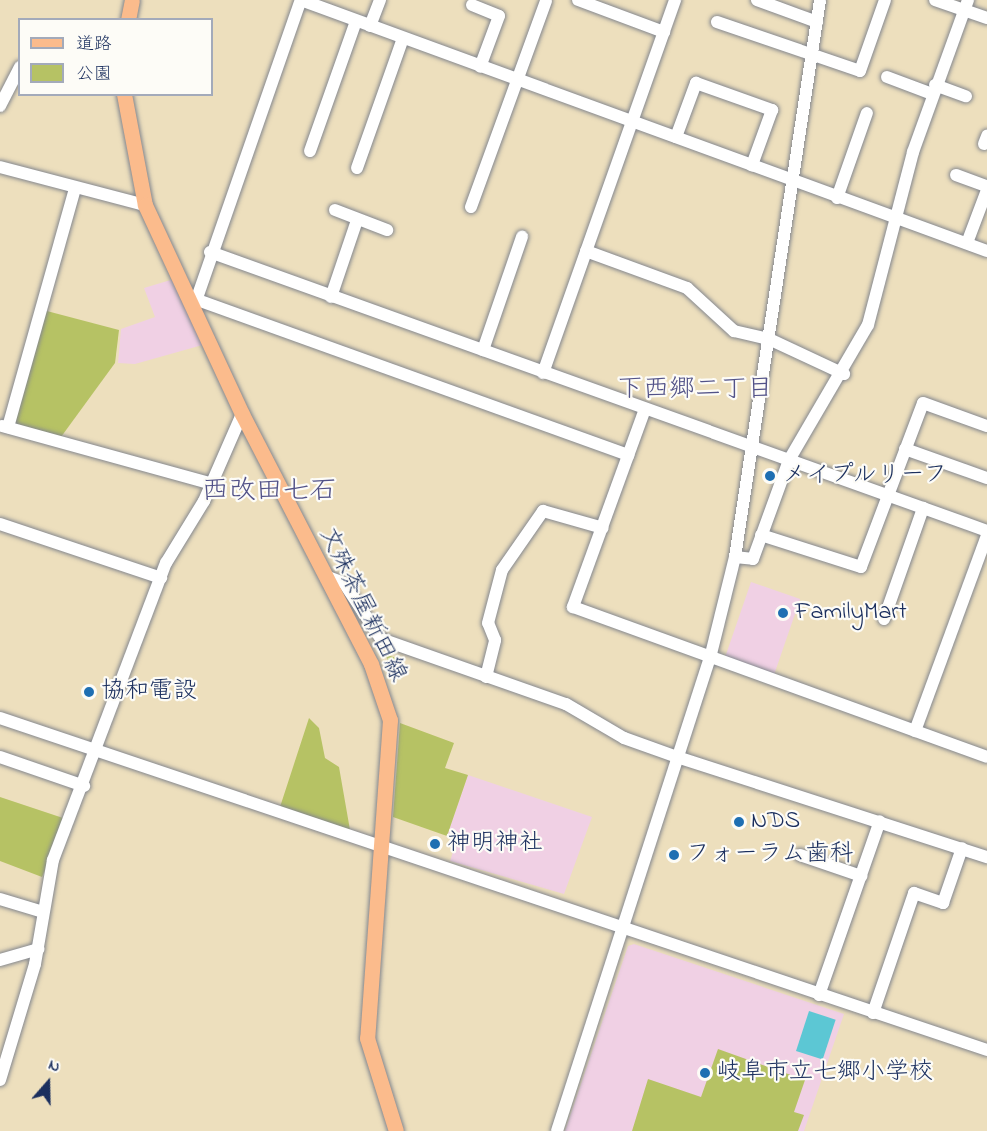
<!DOCTYPE html>
<meta charset="utf-8">
<style>
body{margin:0}
#map{position:relative;width:987px;height:1131px;overflow:hidden;background:#eddfbd;font-family:"Indie Flower","Klee One",sans-serif}
div>[style]{position:absolute}
[style*='--x']{left:calc(var(--x)*1px);top:calc(var(--y)*1px);width:calc(var(--w)*1px);rotate:calc(var(--a)*1deg)}
.built>*{inset:0;background:#f0d0e4;transform-origin:0 0}
.green>*{inset:0;background:#b6c264}
.water>*{inset:0;background:#5cc7d4;transform-origin:0 0}
.roads{filter:drop-shadow(0 0 2px #84878e) drop-shadow(0 0 2px #84878e)}
.minor>*{height:12px;margin:-6px;padding:0 6px;transform-origin:6px;border-radius:6px;background:#fff}
.major>*{height:15px;margin:-7.5px;padding:0 7.5px;transform-origin:7.5px;border-radius:7.5px;background:#fbbb8c}
.dots>*{width:16px;height:16px;translate:-50% -50%;box-sizing:border-box;border:3px solid #fdfcf7;border-radius:50%}
span{translate:-50% -50%;white-space:nowrap;text-align:center;line-height:1.15;-webkit-text-stroke:4.5px #fdfcf7;paint-order:stroke}
.poi-label{font-size:24px;color:#1b2f5e}
.left{translate:0 -50%;text-align:left}
.street-label{font-size:24px;color:#1b2f5e}
.neighbourhood-label{font-size:26px;color:#525288}
.quarter-label{font-size:27px;color:#525288}
.legend{position:absolute;left:18px;top:18px;width:195px;height:78px;box-sizing:border-box;background:#fdfcf7;border:2px solid #a3aaba;margin:0;padding:8px 10px;list-style:none;font-size:18px;color:#1b2f5e}
.legend li{display:flex;align-items:center;gap:12px;height:30px}
.legend b{width:30px;border:2px solid #a3aaba}
.north{position:absolute;left:18px;top:1053px;width:60px;height:60px;-webkit-text-stroke:4px #fdfcf7;paint-order:stroke;rotate:20deg;font-size:16px;font-weight:700;line-height:24px;text-align:center;color:#1b2f5e}
.north::after{content:'';display:block;margin:auto;width:21px;height:27px;background:#1b2f5e;clip-path:polygon(50% 0,100% 100%,50% 72%,0 100%)}
</style>
<div id="map">
<div class="built">
<div style="clip-path:polygon(174px 279px,206px 344px,135px 364px,118px 363px,121px 329px,155px 317px,144px 288px)"></div>
<div style="left:751px;top:582px;width:52px;height:81px;rotate:19deg"></div>
<div style="clip-path:polygon(468px 775px,592px 817px,564px 894px,450px 861px,457px 840px,447px 836px)"></div>
<div style="clip-path:polygon(634px 944px,844px 1014px,804px 1131px,565px 1131px,628px 946px)"></div>
</div>
<div class="green">
<div style="clip-path:polygon(43px 310px,119px 330px,115px 363px,61px 437px,12px 423px)"></div>
<div style="clip-path:polygon(385px 654px,404px 661px,396px 680px)"></div>
<div style="clip-path:polygon(309px 718px,319px 728px,325px 758px,339px 767px,350px 830px,280px 807px)"></div>
<div style="clip-path:polygon(400px 723px,454px 743px,445px 768px,468px 775px,447px 836px,393px 817px)"></div>
<div style="clip-path:polygon(0 797px,66px 819px,42px 877px,0 861px)"></div>
<div style="clip-path:polygon(718px 1049px,805px 1080px,794px 1112px,804px 1115px,798px 1131px,632px 1131px,648px 1079px,701px 1097px)"></div>
</div>
<div class="water">
<div style="left:809px;top:1011px;width:28px;height:42px;rotate:18deg"></div>
</div>
<div class="roads">
<div class="minor">
<div style="--x:301;--y:0;--w:730;--a:20.1"></div>
<div style="--x:578;--y:0;--w:92;--a:20.4"></div>
<div style="--x:757;--y:0;--w:64;--a:20.1"></div>
<div style="--x:935;--y:0;--w:55;--a:19.1"></div>
<div style="--x:472;--y:5;--w:29;--a:22"></div>
<div style="--x:499;--y:16;--w:54;--a:110.4"></div>
<div style="--x:717;--y:22;--w:151;--a:18.9"></div>
<div style="--x:860;--y:71;--w:75;--a:-70.6"></div>
<div style="--x:370;--y:26;--w:28;--a:-69"></div>
<div style="--x:887;--y:77;--w:48;--a:20.7"></div>
<div style="--x:935;--y:85;--w:33;--a:20"></div>
<div style="--x:0;--y:106;--w:44;--a:-62.9"></div>
<div style="--x:676;--y:137;--w:58;--a:-69.7"></div>
<div style="--x:696;--y:83;--w:81;--a:19.6"></div>
<div style="--x:772;--y:110;--w:59;--a:110"></div>
<div style="--x:984;--y:144;--w:9;--a:-69"></div>
<div style="--x:310;--y:151;--w:138;--a:-70.5"></div>
<div style="--x:0;--y:167;--w:150;--a:14.7"></div>
<div style="--x:357;--y:168;--w:138;--a:-70.5"></div>
<div style="--x:956;--y:175;--w:33;--a:20"></div>
<div style="--x:837;--y:198;--w:90;--a:-70.6"></div>
<div style="--x:471;--y:207;--w:219;--a:-70"></div>
<div style="--x:335;--y:210;--w:56;--a:21"></div>
<div style="--x:967;--y:243;--w:57;--a:-69.3"></div>
<div style="--x:586;--y:251;--w:108;--a:20.1"></div>
<div style="--x:687;--y:288;--w:64;--a:42.5"></div>
<div style="--x:734;--y:331;--w:36;--a:13"></div>
<div style="--x:769;--y:339;--w:83;--a:25"></div>
<div style="--x:210;--y:252;--w:826;--a:19.75"></div>
<div style="--x:198;--y:295;--w:312;--a:-70.8"></div>
<div style="--x:189;--y:297;--w:467;--a:19.8"></div>
<div style="--x:331;--y:297;--w:81;--a:-71.3"></div>
<div style="--x:483;--y:350;--w:120;--a:-71"></div>
<div style="--x:543;--y:373;--w:396;--a:-70.5"></div>
<div style="--x:645;--y:409;--w:211;--a:110"></div>
<div style="--x:573;--y:607;--w:440;--a:19.9"></div>
<div style="--x:2;--y:426;--w:218;--a:15.4"></div>
<div style="--x:8;--y:427;--w:248;--a:-74.3"></div>
<div style="--x:905;--y:449;--w:87;--a:19.5"></div>
<div style="--x:0;--y:524;--w:170;--a:18.5"></div>
<div style="--x:761;--y:535;--w:105;--a:17.7"></div>
<div style="--x:861;--y:567;--w:175;--a:-69.3"></div>
<div style="--x:923;--y:403;--w:68;--a:19.8"></div>
<div style="--x:735;--y:557;--w:18;--a:6"></div>
<div style="--x:753;--y:559;--w:105;--a:-70"></div>
<div style="--x:789;--y:460;--w:156;--a:-59.7"></div>
<div style="--x:868;--y:325;--w:179;--a:-75.4"></div>
<div style="--x:913;--y:152;--w:162;--a:-70.1"></div>
<div style="--x:325;--y:576;--w:20;--a:20"></div>
<div style="--x:344;--y:583;--w:67;--a:56.5"></div>
<div style="--x:381;--y:639;--w:196;--a:19.4"></div>
<div style="--x:566;--y:704;--w:67;--a:30.4"></div>
<div style="--x:624;--y:738;--w:56;--a:19.7"></div>
<div style="--x:677;--y:757;--w:326;--a:17.9"></div>
<div style="--x:884;--y:619;--w:118;--a:-70.6"></div>
<div style="--x:486;--y:677;--w:38;--a:-76"></div>
<div style="--x:495;--y:640;--w:18;--a:-112"></div>
<div style="--x:488;--y:623;--w:55;--a:-75.2"></div>
<div style="--x:502;--y:570;--w:72;--a:-55.2"></div>
<div style="--x:543;--y:511;--w:62;--a:15.8"></div>
<div style="--x:0;--y:718;--w:1041;--a:18.59"></div>
<div style="--x:915;--y:731;--w:209;--a:-69.8"></div>
<div style="--x:0;--y:757;--w:89;--a:19"></div>
<div style="--x:800;--y:855;--w:65;--a:19"></div>
<div style="--x:0;--y:899;--w:45;--a:16.8"></div>
<div style="--x:0;--y:960;--w:40;--a:-16"></div>
<div style="--x:819;--y:995;--w:184;--a:-70.7"></div>
<div style="--x:873;--y:1013;--w:127;--a:-71.1"></div>
<div style="--x:914;--y:893;--w:31;--a:19"></div>
<div style="--x:943;--y:903;--w:58;--a:-70.9"></div>
<div style="--x:0;--y:1080;--w:121;--a:-73.2"></div>
<div style="--x:35;--y:964;--w:106;--a:-80.2"></div>
<div style="--x:53;--y:860;--w:318;--a:-69.2"></div>
<div style="--x:166;--y:563;--w:73;--a:-58.5"></div>
<div style="--x:204;--y:501;--w:95;--a:-66.4"></div>
<div style="--x:557;--y:1131;--w:497;--a:-72.1"></div>
<div style="--x:710;--y:658;--w:104;--a:-76.1"></div>
<div style="--x:735;--y:557;--w:563;--a:-81.32"></div>
</div>
<div class="major">
<div style="--x:128;--y:20;--w:20;--a:-79"></div>
<div style="--x:124;--y:94;--w:113;--a:79.3"></div>
<div style="--x:145;--y:205;--w:230;--a:65.1"></div>
<div style="--x:242;--y:414;--w:281;--a:62.7"></div>
<div style="--x:371;--y:664;--w:59;--a:71.3"></div>
<div style="--x:390;--y:720;--w:319;--a:94.1"></div>
<div style="--x:367;--y:1038;--w:97;--a:72.7"></div>
</div>
</div>
<div class="dots">
<div style="left:770px;top:476px;background:#1f6fb2"></div>
<div style="left:783px;top:613px;background:#1f6fb2"></div>
<div style="left:89px;top:692px;background:#1f6fb2"></div>
<div style="left:739px;top:822px;background:#1f6fb2"></div>
<div style="left:435px;top:844px;background:#1f6fb2"></div>
<div style="left:674px;top:855px;background:#1f6fb2"></div>
<div style="left:705px;top:1073px;background:#1f6fb2"></div>
</div>
<div class="poi-label">
<span class="left" style="left:782px;top:476px">メイプルリーフ</span>
<span class="left" style="left:795px;top:613px">FamilyMart</span>
<span class="left" style="left:101px;top:692px">協和電設</span>
<span class="left" style="left:751px;top:822px">NDS</span>
<span class="left" style="left:447px;top:844px">神明神社</span>
<span class="left" style="left:686px;top:855px">フォーラム歯科</span>
<span class="left" style="left:717px;top:1073px">岐阜市立七郷小学校</span>
</div>
<div class="street-label">
<span style="left:362px;top:605px;rotate:64deg">文殊茶屋新田線</span>
</div>
<div class="neighbourhood-label">
<span style="left:695px;top:391px">下西郷二丁目</span>
</div>
<div class="quarter-label">
<span style="left:269px;top:492px">西改田七石</span>
</div>
<ul class="legend">
<li><b style="height:8px;background:#fbbb8c"></b>道路</li>
<li><b style="height:16px;background:#b6c264"></b>公園</li>
</ul>
<div class="north">N</div>
</div>
